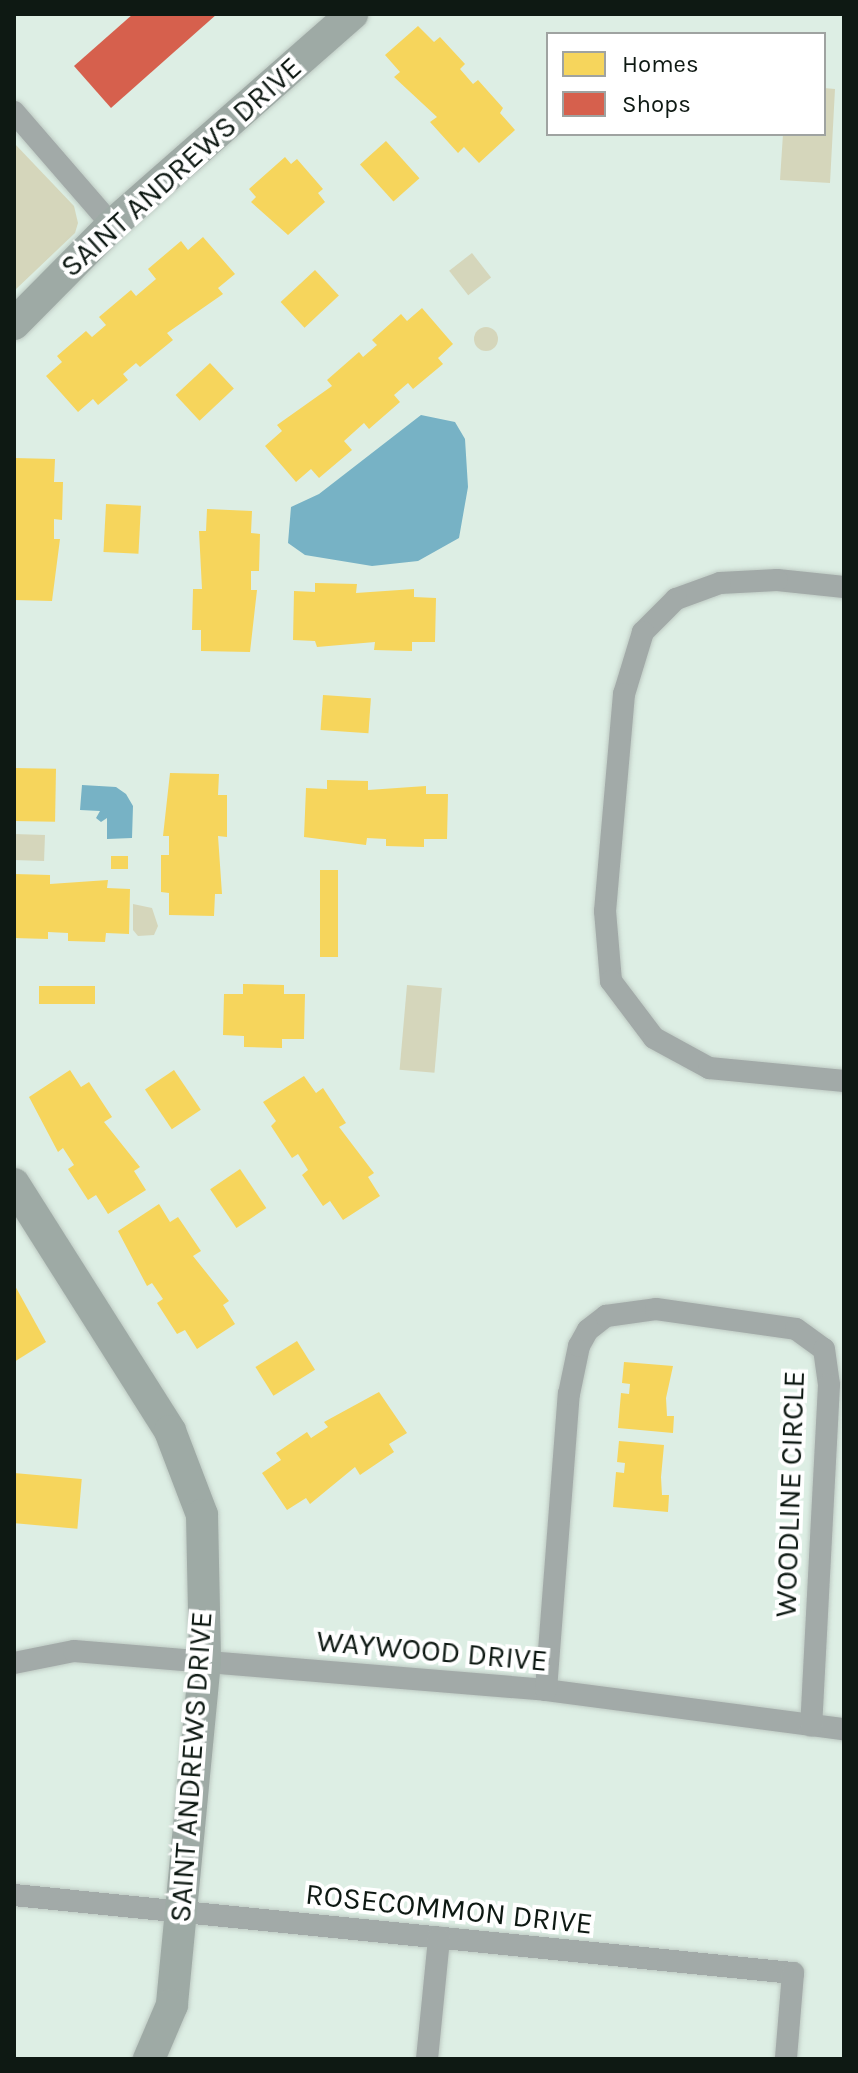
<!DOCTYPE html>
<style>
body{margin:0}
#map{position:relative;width:858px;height:2073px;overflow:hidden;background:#ddeee4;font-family:Karla,sans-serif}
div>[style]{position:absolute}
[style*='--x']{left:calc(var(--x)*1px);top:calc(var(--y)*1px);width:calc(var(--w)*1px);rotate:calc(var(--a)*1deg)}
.green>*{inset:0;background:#d5d6bb;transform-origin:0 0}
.round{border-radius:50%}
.water>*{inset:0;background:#77b2c5}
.homes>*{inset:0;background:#f6d55c;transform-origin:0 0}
.shops>*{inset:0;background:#d6604d}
.roads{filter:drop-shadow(0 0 2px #becac3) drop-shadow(0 0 2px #becac3)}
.street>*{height:22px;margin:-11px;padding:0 11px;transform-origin:11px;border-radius:11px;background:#a2aaa8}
.secondary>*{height:32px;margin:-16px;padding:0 16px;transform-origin:16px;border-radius:16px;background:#9eaaa5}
span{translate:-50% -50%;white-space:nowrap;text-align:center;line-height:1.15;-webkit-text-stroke:8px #fff;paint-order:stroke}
.street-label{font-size:30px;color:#0e1913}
.frame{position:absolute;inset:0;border:16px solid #0e1913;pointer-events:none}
.legend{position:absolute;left:546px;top:32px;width:280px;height:104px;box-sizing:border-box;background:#fff;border:2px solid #9fa3a1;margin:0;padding:10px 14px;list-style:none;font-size:24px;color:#0e1913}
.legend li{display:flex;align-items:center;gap:16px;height:40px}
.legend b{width:40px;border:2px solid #9fa3a1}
</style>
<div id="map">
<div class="green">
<div style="clip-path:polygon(824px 88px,835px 89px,830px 183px,780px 180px,783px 134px,824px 134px)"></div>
<div style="clip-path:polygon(14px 143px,74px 206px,78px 223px,75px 233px,14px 291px)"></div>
<div style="left:472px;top:253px;width:31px;height:29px;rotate:52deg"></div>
<div class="round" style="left:474px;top:327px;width:24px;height:24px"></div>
<div style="left:14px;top:834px;width:31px;height:26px;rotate:2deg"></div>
<div style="clip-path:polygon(133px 904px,152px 908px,158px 926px,154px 935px,138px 936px,133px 930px)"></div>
<div style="left:407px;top:985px;width:35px;height:85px;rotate:5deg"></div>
</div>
<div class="water">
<div style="clip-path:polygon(421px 415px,455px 422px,465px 439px,468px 487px,459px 538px,418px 561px,372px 566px,305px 555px,288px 543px,291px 507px,319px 494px)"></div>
<div style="clip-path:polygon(82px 785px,116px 787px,126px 794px,133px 806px,132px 838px,107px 839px,107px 818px,101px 822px,96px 818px,100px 811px,80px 810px)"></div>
</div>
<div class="homes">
<div style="clip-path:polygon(418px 26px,434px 42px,440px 37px,465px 64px,460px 69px,473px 84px,478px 80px,503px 108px,500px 113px,515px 130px,479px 163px,464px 147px,458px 153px,430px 122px,437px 117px,394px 77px,400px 72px,385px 55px)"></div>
<div style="left:386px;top:141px;width:50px;height:35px;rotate:48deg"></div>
<div style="clip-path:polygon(285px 157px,291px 164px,297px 159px,323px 189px,318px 193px,325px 202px,288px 235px,251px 202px,256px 197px,249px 189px)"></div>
<div style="clip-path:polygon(203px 237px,235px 274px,218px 288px,223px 294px,167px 333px,173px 340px,140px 367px,136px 363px,123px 374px,128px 380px,98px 405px,93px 399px,78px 412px,46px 376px,62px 362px,57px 356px,86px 331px,92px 337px,106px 325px,99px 317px,131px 290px,136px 296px,156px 279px,148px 269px,181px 241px,188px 250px)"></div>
<div style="left:315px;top:270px;width:35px;height:47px;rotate:47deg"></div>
<div style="clip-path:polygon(422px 308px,453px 344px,438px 358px,443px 364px,413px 389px,408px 383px,394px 395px,400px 402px,369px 429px,364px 423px,344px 441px,352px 450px,319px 478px,311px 469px,296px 482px,265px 446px,282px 431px,277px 425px,332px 386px,327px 380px,359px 352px,363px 357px,377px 345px,372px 340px,401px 314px,407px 321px)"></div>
<div style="left:210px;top:363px;width:35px;height:47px;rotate:47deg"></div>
<div style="clip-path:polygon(14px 458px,55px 459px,54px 482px,63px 482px,62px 520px,54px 519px,54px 539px,60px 539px,52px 601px,14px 600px)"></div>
<div style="left:106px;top:504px;width:35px;height:48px;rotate:3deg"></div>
<div style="clip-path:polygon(207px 509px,252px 511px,251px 533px,260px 534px,259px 571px,251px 571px,251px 590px,257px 590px,250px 652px,201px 651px,201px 630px,192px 630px,193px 589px,202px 589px,199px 531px,206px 531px)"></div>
<div style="clip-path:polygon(315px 583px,357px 584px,356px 593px,414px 589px,414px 597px,436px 598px,435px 642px,412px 642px,412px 651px,374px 650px,375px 642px,317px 647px,315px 641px,293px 640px,294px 591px,315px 592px)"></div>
<div style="left:323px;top:695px;width:48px;height:35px;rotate:4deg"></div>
<div style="left:14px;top:768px;width:42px;height:53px;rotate:1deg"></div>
<div style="clip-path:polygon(170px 773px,219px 774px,218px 795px,227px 795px,227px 837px,218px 836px,222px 894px,215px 894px,214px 916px,169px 915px,169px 893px,161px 892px,161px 855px,169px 855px,169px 836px,163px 836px)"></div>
<div style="clip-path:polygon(327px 780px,368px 781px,368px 790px,426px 786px,426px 794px,448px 794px,447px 839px,424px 839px,424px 847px,386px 846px,386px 839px,367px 838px,366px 845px,304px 837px,306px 788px,327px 789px)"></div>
<div style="left:111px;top:856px;width:17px;height:13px"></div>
<div style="left:320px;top:870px;width:18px;height:87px"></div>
<div style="clip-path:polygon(14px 874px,50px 875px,50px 884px,108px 880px,107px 888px,130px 889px,129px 934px,106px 933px,105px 942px,68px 941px,68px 933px,48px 932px,48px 939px,14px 938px)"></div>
<div style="clip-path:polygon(243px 984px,284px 985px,284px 994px,305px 994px,304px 1039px,282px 1039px,282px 1048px,244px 1047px,244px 1036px,223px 1035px,224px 994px,243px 994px)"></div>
<div style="left:39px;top:986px;width:56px;height:18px"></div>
<div style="clip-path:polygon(70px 1070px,81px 1087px,89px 1082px,112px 1117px,104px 1122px,140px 1167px,134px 1171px,146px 1190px,108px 1214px,96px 1195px,88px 1200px,68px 1169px,74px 1165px,63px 1148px,58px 1152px,29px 1097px)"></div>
<div style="left:174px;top:1070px;width:48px;height:35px;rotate:56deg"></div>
<div style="clip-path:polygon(304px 1076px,316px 1093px,323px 1088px,346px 1123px,339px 1127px,374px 1173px,368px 1177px,380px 1196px,343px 1220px,330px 1201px,323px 1206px,302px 1175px,308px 1170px,298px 1154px,292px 1158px,271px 1126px,276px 1121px,263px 1102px)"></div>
<div style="left:240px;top:1169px;width:47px;height:36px;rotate:56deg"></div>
<div style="clip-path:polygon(159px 1204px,170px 1222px,178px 1217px,201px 1251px,193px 1256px,229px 1301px,223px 1305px,235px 1324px,197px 1349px,185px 1330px,177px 1334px,157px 1303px,163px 1299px,152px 1283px,147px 1286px,118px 1231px)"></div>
<div style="clip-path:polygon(14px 1284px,46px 1342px,14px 1362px)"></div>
<div style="left:297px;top:1341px;width:34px;height:49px;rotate:58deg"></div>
<div style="clip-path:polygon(624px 1362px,673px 1366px,666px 1398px,667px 1416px,674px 1416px,673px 1433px,618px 1428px,621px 1393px,629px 1394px,630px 1384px,622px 1383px)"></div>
<div style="clip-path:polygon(379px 1392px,407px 1433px,389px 1444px,394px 1452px,360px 1475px,355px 1467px,310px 1504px,306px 1498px,287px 1510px,262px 1473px,281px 1460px,276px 1453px,307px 1432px,311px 1438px,328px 1427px,324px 1422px)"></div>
<div style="clip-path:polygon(619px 1441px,664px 1445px,661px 1477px,662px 1495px,669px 1495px,668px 1512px,613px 1507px,616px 1472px,624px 1473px,625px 1463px,617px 1462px)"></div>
<div style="left:14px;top:1473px;width:68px;height:50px;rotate:5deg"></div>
</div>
<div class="shops">
<div style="clip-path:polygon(133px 14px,217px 14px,111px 108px,74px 66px)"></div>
</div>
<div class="roads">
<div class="street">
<div style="--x:14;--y:112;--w:150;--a:49.1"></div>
<div style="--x:844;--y:587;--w:67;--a:-174"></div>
<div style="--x:777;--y:580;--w:57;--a:177"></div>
<div style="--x:720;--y:583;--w:47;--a:160"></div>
<div style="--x:676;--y:599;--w:47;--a:135"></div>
<div style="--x:643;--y:632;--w:65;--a:107"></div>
<div style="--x:624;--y:694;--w:218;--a:95"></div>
<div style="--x:605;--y:911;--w:70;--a:85.1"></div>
<div style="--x:611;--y:981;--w:71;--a:53"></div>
<div style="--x:654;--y:1038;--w:63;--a:28.6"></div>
<div style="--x:709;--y:1068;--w:136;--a:5.5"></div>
<div style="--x:14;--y:1663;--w:61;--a:-11.3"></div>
<div style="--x:74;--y:1651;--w:474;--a:4.7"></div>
<div style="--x:546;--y:1690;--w:301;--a:7.5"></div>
<div style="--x:546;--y:1690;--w:297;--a:-85.6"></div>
<div style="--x:569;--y:1394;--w:49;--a:-78.2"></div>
<div style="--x:579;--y:1346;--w:18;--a:-61"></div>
<div style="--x:588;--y:1330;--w:23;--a:-38"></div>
<div style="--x:606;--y:1316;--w:50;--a:-8"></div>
<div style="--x:656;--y:1309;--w:141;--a:8.1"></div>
<div style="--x:796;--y:1329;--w:34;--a:36"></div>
<div style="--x:824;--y:1349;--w:36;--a:82"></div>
<div style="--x:829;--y:1385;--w:341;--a:93"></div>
<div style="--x:14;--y:1895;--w:783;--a:5.72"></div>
<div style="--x:793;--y:1973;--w:86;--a:94.7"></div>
<div style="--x:427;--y:2059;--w:122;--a:-84.3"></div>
</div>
<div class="secondary">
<div style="--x:14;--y:324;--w:139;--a:-45.3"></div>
<div style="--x:112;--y:225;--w:320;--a:-41.3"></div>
<div style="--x:14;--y:1184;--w:292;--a:57.7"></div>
<div style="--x:170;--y:1431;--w:90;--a:69.1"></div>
<div style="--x:202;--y:1515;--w:146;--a:88.8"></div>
<div style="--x:205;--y:1661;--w:346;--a:95.5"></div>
<div style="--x:172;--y:2005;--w:59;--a:113.1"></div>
</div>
</div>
<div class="street-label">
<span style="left:181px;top:167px;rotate:-42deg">SAINT ANDREWS DRIVE</span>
<span style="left:790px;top:1494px;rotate:-88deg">WOODLINE CIRCLE</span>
<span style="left:432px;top:1651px;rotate:5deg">WAYWOOD DRIVE</span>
<span style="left:191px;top:1767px;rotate:-86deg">SAINT ANDREWS DRIVE</span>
<span style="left:449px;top:1909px;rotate:6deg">ROSECOMMON DRIVE</span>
</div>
<div class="frame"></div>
<ul class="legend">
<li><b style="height:22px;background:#f6d55c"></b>Homes</li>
<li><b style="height:22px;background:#d6604d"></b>Shops</li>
</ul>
</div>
